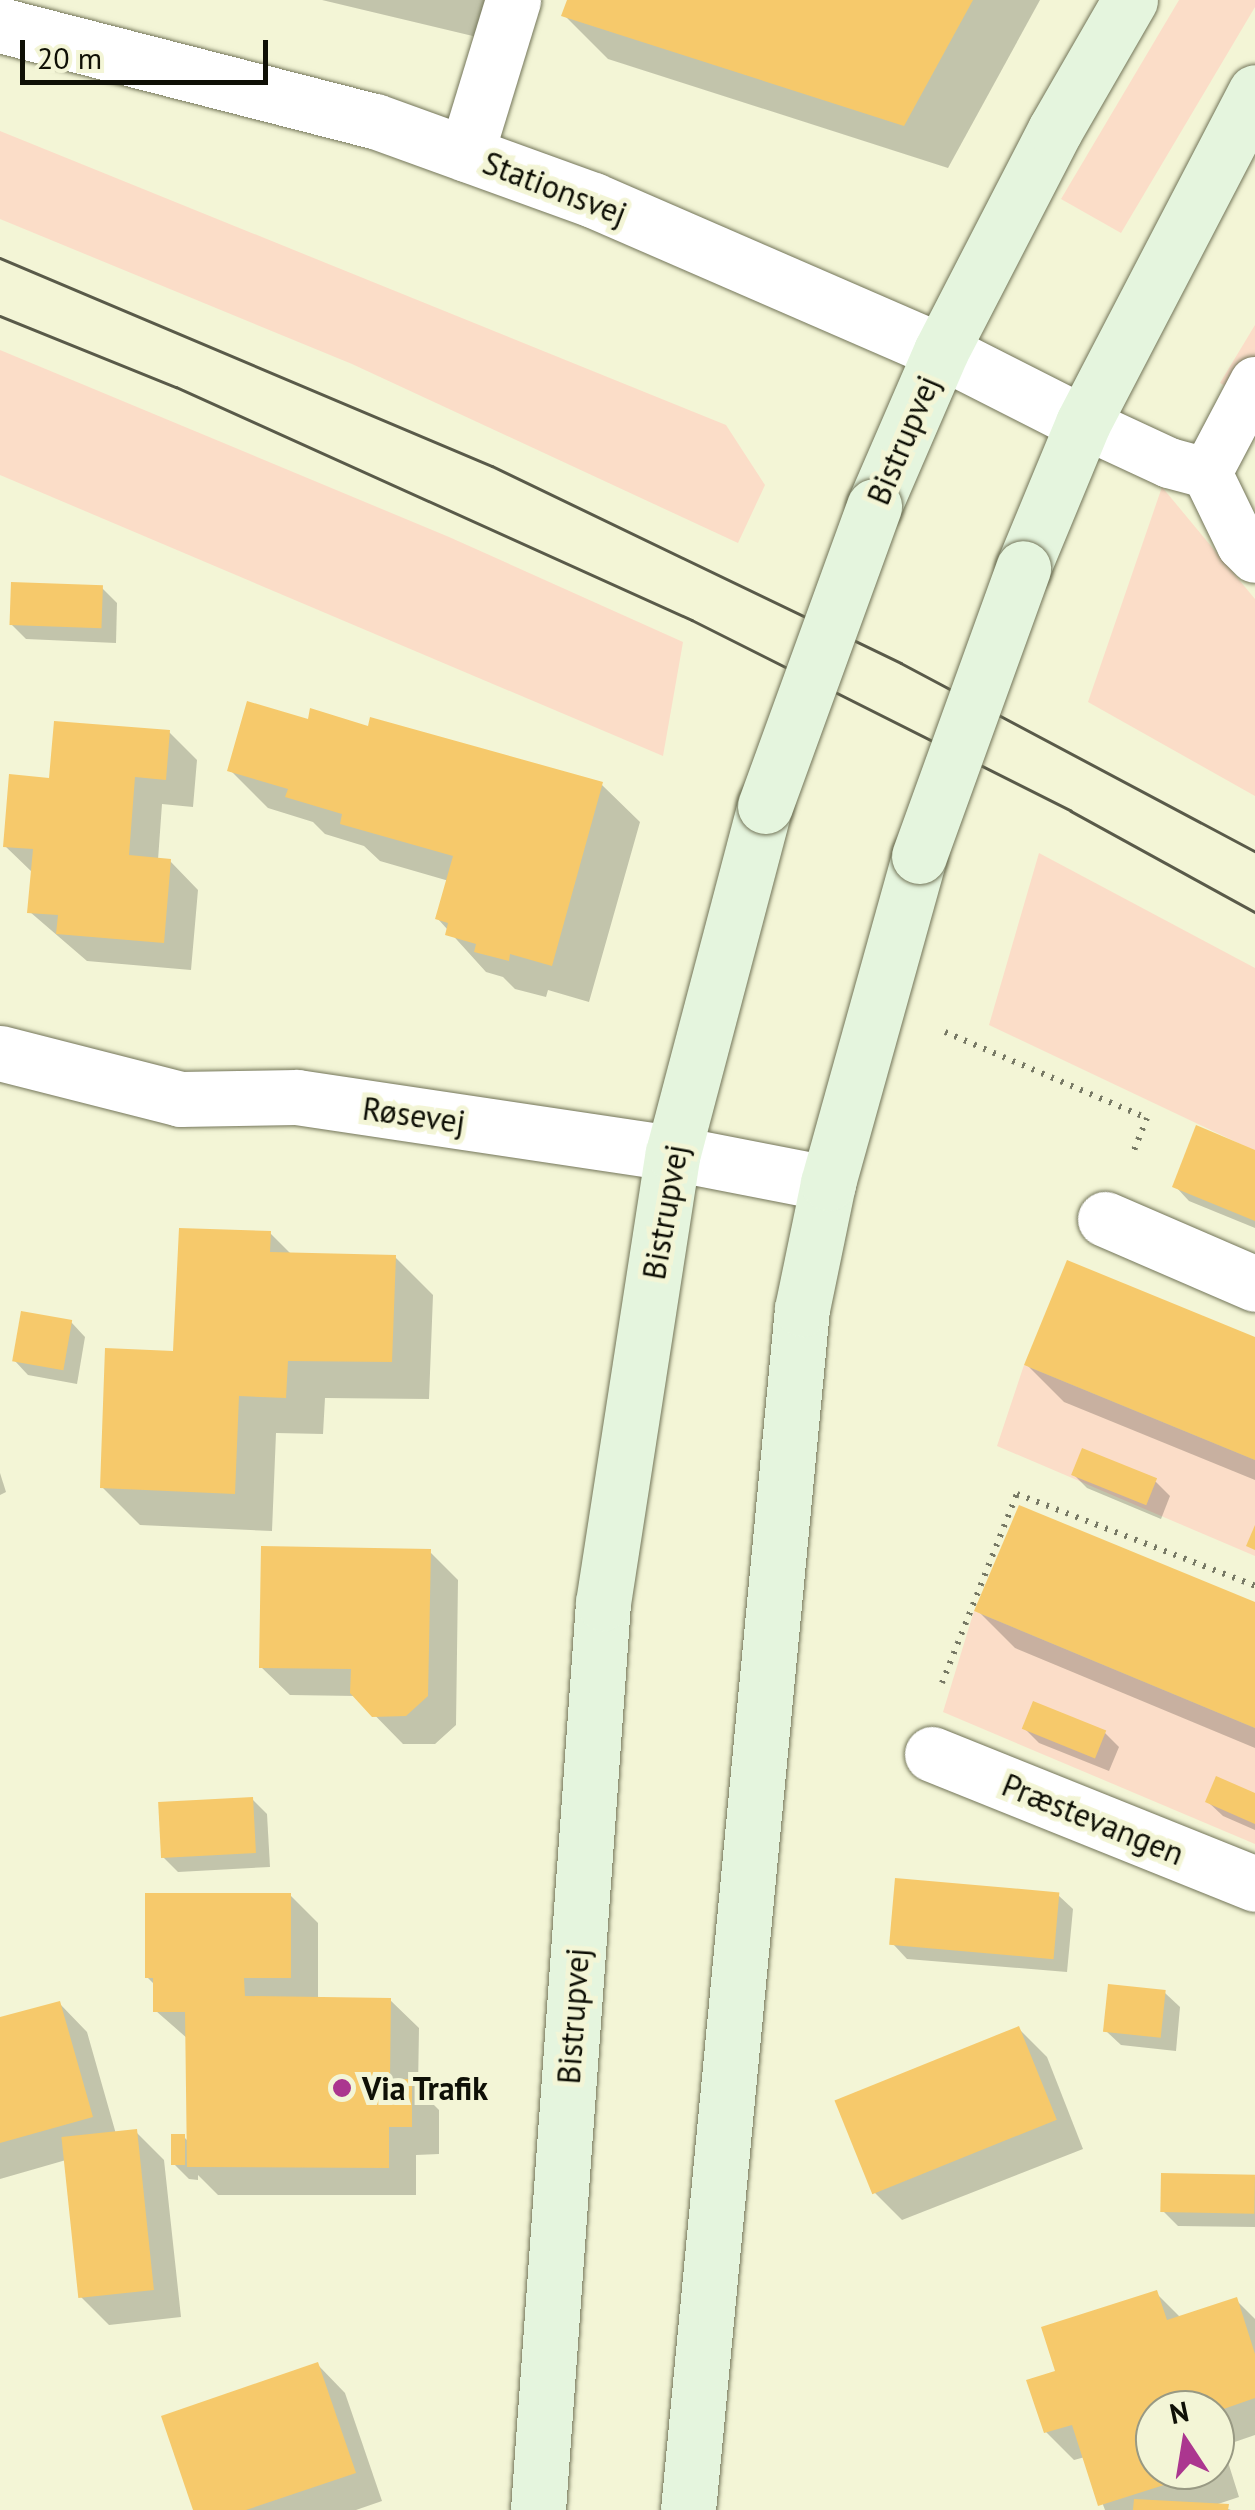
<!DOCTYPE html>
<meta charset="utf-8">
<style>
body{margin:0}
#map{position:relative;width:1255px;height:2510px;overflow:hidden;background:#f3f5d6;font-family:"PT Sans",sans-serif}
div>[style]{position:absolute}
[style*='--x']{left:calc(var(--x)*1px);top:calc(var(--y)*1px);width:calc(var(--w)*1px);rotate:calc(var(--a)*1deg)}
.green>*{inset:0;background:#fbddc8}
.shadow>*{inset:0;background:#0003}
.building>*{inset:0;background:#f6c96b;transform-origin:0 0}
.path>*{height:6px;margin-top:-3px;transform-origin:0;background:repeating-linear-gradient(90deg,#777965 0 2.5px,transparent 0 10.5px)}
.roads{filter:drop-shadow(0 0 2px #737559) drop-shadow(0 0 2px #737559)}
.service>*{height:50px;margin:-25px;padding:0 25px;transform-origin:25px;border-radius:25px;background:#fff}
.minor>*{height:55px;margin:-27.5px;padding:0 27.5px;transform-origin:27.5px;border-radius:27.5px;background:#fff}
.tertiary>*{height:55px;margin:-27.5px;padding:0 27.5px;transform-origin:27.5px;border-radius:27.5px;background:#fff}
.secondary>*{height:55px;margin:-27.5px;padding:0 27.5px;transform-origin:27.5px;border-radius:27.5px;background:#e5f5de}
.tram>*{height:2.5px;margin:-1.25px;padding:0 1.25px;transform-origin:1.25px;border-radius:1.25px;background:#595a49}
.bridges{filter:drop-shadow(0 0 2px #737559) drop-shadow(0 0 2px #737559)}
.secondary-bridge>*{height:55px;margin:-27.5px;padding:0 27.5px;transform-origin:27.5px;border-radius:27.5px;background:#e5f5de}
.dots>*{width:28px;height:28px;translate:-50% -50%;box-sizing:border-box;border:5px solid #f3f5d6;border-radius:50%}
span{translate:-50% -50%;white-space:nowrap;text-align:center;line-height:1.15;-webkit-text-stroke:10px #f3f5d6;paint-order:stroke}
.street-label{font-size:32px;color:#0f1006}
.poi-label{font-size:32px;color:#0f1006;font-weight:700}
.left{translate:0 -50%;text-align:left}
.north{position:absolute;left:1135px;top:2390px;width:100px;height:100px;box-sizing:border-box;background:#f3f5d6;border:2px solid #989983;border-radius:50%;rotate:348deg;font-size:28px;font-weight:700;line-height:40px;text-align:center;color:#0f1006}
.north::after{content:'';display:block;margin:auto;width:35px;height:45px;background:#ab368f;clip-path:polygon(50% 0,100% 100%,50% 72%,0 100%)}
.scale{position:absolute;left:20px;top:40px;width:248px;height:45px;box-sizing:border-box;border:5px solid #0f1006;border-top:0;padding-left:12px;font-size:30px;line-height:35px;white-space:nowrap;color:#0f1006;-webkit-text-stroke:8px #f3f5d6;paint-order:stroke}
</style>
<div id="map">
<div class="green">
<div style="clip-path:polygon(1179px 0,1255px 0,1255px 7px,1121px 233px,1061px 199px)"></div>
<div style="clip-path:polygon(0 131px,726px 425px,765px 485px,738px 543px,352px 364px,0 219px)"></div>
<div style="clip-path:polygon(1255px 325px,1255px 403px,1220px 383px)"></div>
<div style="clip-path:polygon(0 350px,449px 537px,683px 642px,663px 756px,0 475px)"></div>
<div style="clip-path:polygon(1162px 487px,1255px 599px,1255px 796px,1088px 702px)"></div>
<div style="clip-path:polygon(1039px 853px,1255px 968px,1255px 1151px,989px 1025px)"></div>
<div style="clip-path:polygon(1024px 1365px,1255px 1460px,1255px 1556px,997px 1446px)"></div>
<div style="clip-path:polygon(974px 1611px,1255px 1728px,1255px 1844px,943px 1712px)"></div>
</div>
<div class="shadow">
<div style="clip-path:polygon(322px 0,487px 0,477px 37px)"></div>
<div style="clip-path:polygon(569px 0,1040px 0,948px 168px,608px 59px,564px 15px)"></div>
<div style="clip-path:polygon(102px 588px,117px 603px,116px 643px,26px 639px,11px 624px)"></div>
<div style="clip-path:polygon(309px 722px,369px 729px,602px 785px,640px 822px,589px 1002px,548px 990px,546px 997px,515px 989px,503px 977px,486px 972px,438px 919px,449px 881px,380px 861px,364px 846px,325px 834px,313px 822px,268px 808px,230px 770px)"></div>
<div style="clip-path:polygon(169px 732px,197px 760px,193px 807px,162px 804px,158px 860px,170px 861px,198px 890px,191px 970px,87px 961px,30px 912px,33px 873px,5px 846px,51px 781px)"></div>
<div style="clip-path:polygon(1255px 1152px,1255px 1228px,1189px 1201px,1175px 1186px)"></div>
<div style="clip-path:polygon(270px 1233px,292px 1255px,395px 1257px,433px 1295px,429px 1399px,325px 1398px,323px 1434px,276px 1433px,272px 1531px,140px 1525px,102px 1487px,176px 1354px)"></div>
<div style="clip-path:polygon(71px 1322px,85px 1337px,77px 1384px,28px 1375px,14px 1360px)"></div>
<div style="clip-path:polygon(1255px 1340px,1255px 1480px,1064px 1402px,1026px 1364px)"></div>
<div style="clip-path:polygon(0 1473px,6px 1492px,0 1495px)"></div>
<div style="clip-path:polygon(1073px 1474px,1156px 1482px,1170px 1496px,1161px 1519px,1087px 1488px)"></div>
<div style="clip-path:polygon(430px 1552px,458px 1580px,456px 1725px,435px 1744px,403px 1744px,356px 1696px,290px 1695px,261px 1667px)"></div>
<div style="clip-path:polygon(1255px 1605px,1255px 1748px,1015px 1648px,977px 1610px)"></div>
<div style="clip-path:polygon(1024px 1728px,1105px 1733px,1119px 1747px,1109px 1771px,1039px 1743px)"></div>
<div style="clip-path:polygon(1255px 1795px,1255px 1830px,1223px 1816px,1208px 1802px)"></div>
<div style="clip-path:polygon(252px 1799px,267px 1814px,270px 1867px,178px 1872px,163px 1857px)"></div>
<div style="clip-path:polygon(290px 1895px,318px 1923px,318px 2000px,390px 2000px,419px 2028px,418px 2089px,439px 2110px,439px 2154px,416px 2155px,416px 2195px,218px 2195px,198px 2175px,198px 2180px,189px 2179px,174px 2164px,184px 2137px,189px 2142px,188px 2039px,156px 2011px,156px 1986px,147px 1977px)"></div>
<div style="clip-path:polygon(1058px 1895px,1073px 1909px,1067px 1972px,907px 1959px,893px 1944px)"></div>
<div style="clip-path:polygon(1165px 1993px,1180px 2007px,1176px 2051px,1121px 2045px,1106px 2031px)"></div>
<div style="clip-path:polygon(59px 2003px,87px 2032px,116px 2134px,136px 2132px,164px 2160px,181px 2317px,109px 2325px,80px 2296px,66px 2160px,0 2179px,0 2020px)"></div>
<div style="clip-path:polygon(1019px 2029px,1047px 2057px,1083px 2149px,902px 2220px,874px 2192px)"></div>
<div style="clip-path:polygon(1255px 2177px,1255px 2227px,1178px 2226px,1163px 2211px)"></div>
<div style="clip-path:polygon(evenodd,1156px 2293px,1181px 2318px,1236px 2300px,1255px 2319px,1255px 2435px,1223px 2446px,1239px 2497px,1215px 2505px,1231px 2510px,1105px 2510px,1085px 2457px,1074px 2460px,1046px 2432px,1058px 2372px,1156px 2293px,1155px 2410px,1215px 2410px,1215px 2470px,1155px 2470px,1155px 2410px)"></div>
<div style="clip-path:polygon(317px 2364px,345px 2393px,382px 2501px,356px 2510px,196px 2510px)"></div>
</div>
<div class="building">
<div style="clip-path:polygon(567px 0,973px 0,904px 126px,561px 16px)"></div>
<div style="left:11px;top:582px;width:92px;height:43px;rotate:2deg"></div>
<div style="clip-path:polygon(247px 701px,308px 719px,310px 708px,368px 726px,370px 717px,603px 782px,552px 966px,510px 954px,509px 961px,474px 952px,476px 944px,445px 935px,448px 923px,435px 919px,453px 856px,340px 824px,342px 814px,285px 797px,288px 789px,227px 771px)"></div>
<div style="clip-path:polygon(54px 721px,170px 730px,166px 780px,135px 777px,129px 855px,171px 859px,164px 943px,56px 934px,58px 915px,27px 913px,33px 849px,3px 847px,9px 774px,49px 778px)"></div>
<div style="clip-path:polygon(1196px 1125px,1255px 1150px,1255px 1221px,1172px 1187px)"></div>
<div style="clip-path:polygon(179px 1228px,271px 1231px,270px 1252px,396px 1255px,392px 1362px,288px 1361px,286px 1398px,239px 1396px,235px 1494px,100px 1488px,105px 1348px,173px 1351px)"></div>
<div style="clip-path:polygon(1067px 1260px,1255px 1337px,1255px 1460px,1024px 1365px)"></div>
<div style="left:21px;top:1311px;width:52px;height:51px;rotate:10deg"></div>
<div style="left:1082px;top:1448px;width:81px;height:29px;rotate:22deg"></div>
<div style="clip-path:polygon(1019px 1505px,1255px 1602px,1255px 1728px,974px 1611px)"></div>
<div style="clip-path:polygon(1255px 1525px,1255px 1550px,1246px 1546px)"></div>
<div style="clip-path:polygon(261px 1546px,431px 1549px,428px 1696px,406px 1716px,372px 1717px,350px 1693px,351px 1669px,259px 1668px)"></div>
<div style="left:1033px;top:1701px;width:79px;height:30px;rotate:22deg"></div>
<div style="clip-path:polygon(1216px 1776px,1255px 1793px,1255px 1824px,1205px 1802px)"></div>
<div style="left:253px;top:1797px;width:56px;height:95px;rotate:87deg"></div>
<div style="left:895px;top:1878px;width:165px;height:67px;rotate:5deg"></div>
<div style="clip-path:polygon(145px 1893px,291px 1893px,291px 1978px,244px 1978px,245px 1996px,391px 1998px,390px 2079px,412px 2079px,412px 2127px,389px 2127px,389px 2168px,187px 2167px,185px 2012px,153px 2012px,153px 1978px,145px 1978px)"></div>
<div style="left:1108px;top:1984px;width:58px;height:48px;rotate:6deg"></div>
<div style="clip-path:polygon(60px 2001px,93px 2117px,0 2143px,0 2017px)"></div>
<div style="left:1019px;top:2026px;width:101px;height:199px;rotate:68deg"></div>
<div style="left:137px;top:2129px;width:162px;height:76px;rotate:84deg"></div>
<div style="left:171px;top:2134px;width:14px;height:31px"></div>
<div style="left:1161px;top:2173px;width:94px;height:39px;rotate:1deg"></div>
<div style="clip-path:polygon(1157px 2290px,1167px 2320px,1237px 2297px,1255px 2354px,1255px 2398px,1215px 2412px,1155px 2410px,1155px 2470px,1208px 2471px,1098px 2506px,1072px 2425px,1044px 2433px,1026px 2380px,1055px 2371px,1041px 2327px)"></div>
<div style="clip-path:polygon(318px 2362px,356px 2473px,246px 2510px,193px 2510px,161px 2416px)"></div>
<div style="clip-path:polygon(1134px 2499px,1229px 2504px,1228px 2510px,1133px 2510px)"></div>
</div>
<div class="path">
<div style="--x:945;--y:1032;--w:220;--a:23.1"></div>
<div style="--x:1147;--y:1118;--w:37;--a:112"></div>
<div style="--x:942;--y:1683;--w:203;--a:-68.4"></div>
<div style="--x:1017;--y:1494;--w:255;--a:21.1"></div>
</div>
<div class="roads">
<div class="service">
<div style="--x:1083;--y:423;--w:95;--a:24.9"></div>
<div style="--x:1169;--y:463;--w:39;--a:15"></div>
<div style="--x:1207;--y:473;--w:103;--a:-62.2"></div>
<div style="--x:1207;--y:473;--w:80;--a:64.1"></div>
<div style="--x:1242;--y:545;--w:18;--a:45"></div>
</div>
<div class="minor">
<div style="--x:466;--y:154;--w:161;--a:-73"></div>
<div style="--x:0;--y:1053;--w:186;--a:14.3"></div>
<div style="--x:180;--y:1099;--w:117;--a:-1"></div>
<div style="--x:297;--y:1097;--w:380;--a:8.5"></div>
<div style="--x:673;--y:1153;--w:158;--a:11"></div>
<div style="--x:1105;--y:1219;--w:163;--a:23.4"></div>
<div style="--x:932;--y:1754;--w:348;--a:21.9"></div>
</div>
<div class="tertiary">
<div style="--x:0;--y:25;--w:387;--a:14.4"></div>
<div style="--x:375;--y:121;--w:232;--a:19.9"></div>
<div style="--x:593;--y:200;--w:379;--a:23.5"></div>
<div style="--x:941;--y:351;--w:159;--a:26.9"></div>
</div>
<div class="secondary">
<div style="--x:874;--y:506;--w:169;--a:-66.6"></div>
<div style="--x:941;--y:351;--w:249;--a:-62.7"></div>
<div style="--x:1055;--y:130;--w:150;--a:-60"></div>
<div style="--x:1023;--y:568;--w:157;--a:-67.5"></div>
<div style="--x:1083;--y:423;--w:373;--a:-62.5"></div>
<div style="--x:538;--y:2510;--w:909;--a:-85.9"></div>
<div style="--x:603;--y:1603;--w:455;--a:-81.2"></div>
<div style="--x:673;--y:1153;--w:359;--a:-75.2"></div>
<div style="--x:688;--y:2510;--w:1206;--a:-84.58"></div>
<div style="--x:802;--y:1309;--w:129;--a:-78.3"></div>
<div style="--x:828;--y:1183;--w:339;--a:-74.4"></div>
</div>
</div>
<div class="tram">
<div style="--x:0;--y:258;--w:534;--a:22.92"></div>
<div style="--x:492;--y:466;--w:454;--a:25.7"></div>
<div style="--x:901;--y:663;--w:401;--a:28"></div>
<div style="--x:0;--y:316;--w:190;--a:22"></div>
<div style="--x:176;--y:387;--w:566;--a:24.3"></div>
<div style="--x:692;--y:620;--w:424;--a:26.7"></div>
<div style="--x:1071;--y:811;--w:210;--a:28.8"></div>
</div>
<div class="bridges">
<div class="secondary-bridge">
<div style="--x:765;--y:806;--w:319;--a:-70"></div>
<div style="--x:919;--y:856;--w:306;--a:-70.1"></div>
</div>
</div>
<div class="dots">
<div style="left:342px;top:2088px;background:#ab368f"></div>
</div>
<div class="street-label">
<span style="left:555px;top:188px;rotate:21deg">Stationsvej</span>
<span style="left:903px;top:440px;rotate:-67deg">Bistrupvej</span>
<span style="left:414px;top:1115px;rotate:8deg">Røsevej</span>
<span style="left:665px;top:1212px;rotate:-80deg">Bistrupvej</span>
<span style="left:1093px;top:1819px;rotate:22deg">Præstevangen</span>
<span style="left:573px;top:2016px;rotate:-86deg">Bistrupvej</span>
</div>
<div class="poi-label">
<span class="left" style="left:362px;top:2088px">Via Trafik</span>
</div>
<div class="north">N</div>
<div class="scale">20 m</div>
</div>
